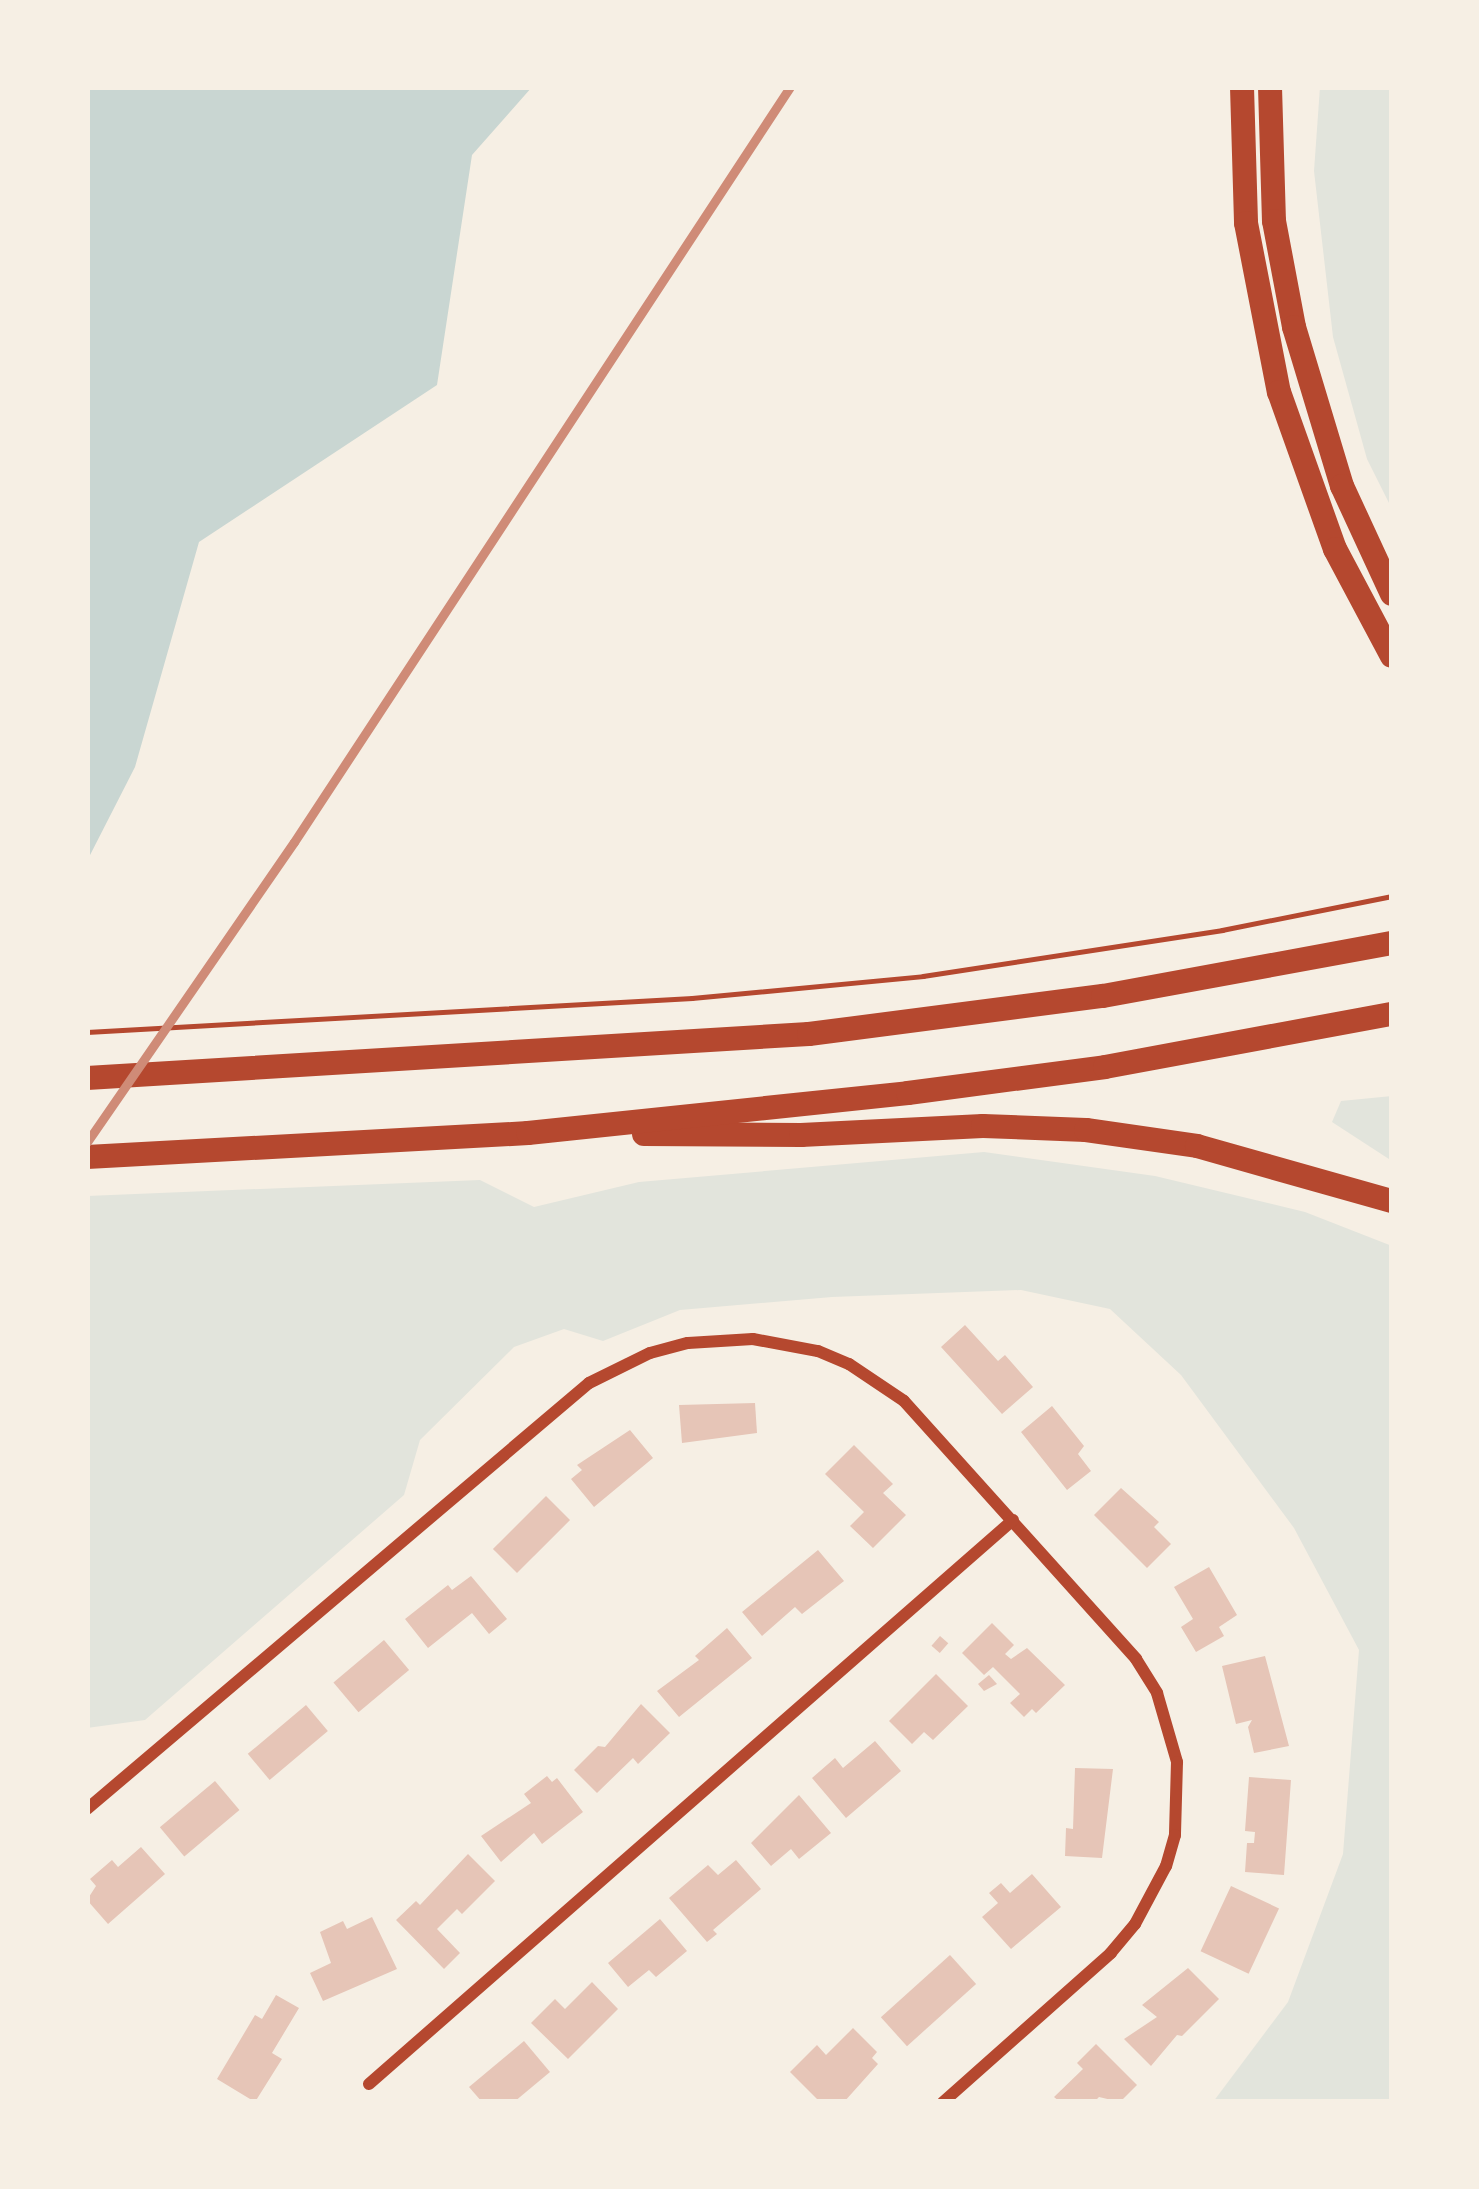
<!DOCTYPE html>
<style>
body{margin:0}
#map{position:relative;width:1479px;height:2189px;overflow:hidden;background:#f6efe4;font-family:Barlow,sans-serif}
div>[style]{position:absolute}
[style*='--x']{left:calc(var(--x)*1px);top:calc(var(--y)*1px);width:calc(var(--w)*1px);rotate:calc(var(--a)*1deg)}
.green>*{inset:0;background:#e2e4dc}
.water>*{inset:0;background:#c9d6d2}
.building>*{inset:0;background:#e6c5b7;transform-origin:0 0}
.path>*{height:4.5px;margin:-2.25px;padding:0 2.25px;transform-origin:2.25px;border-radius:2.25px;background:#b5482f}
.minor>*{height:12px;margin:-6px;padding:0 6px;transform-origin:6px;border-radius:6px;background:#b5482f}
.motorway>*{height:24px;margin:-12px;padding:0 12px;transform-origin:12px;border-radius:12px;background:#b5482f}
.rail>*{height:9px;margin:-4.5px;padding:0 4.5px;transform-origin:4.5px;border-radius:4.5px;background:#cf8b77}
span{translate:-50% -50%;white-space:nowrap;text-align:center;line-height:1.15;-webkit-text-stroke:9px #f6efe4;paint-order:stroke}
.frame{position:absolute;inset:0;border:90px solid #f6efe4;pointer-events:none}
</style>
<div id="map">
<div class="green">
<div style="clip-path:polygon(1320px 87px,1392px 87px,1392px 509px,1367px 459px,1333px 337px,1314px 171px)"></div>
<div style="clip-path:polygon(1392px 1096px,1392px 1161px,1332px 1122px,1341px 1101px)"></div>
<div style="clip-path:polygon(984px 1152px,1155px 1176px,1305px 1212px,1392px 1246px,1392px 2102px,1213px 2102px,1288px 2002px,1343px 1854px,1359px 1650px,1294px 1528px,1181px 1375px,1110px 1309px,1021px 1290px,832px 1297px,680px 1310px,603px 1341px,564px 1329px,514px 1347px,420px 1440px,404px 1495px,145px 1720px,87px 1728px,87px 1196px,480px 1180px,534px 1207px,639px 1182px)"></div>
</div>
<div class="water">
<div style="clip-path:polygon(87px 87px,532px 87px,472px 155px,437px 385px,199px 542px,135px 767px,87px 861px)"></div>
</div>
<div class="building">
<div style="clip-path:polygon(965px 1325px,998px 1361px,1005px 1355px,1033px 1387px,1002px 1414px,941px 1347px)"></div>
<div style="clip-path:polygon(755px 1403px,757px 1433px,682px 1443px,679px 1405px)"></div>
<div style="clip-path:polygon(1052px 1406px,1084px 1446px,1078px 1454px,1091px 1471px,1067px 1490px,1021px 1432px)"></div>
<div style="clip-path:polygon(630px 1430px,653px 1458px,594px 1507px,571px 1479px,582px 1470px,577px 1465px)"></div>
<div style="clip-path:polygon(854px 1445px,893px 1484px,883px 1493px,906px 1515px,873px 1548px,850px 1526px,864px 1512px,825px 1474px)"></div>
<div style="clip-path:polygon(1121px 1488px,1159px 1522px,1154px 1527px,1171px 1544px,1147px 1568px,1094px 1515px)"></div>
<div style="left:546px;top:1496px;width:34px;height:75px;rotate:45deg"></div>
<div style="clip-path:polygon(818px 1550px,844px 1581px,802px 1614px,795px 1607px,762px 1636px,742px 1612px)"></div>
<div style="clip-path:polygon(1209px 1567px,1237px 1615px,1219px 1627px,1224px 1636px,1196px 1652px,1181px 1627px,1193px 1619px,1174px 1587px)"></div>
<div style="clip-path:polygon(471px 1576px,507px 1619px,489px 1634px,472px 1613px,428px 1648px,405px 1619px,448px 1585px,452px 1590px)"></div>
<div style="clip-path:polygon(992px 1623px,1014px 1645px,1005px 1654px,1011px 1659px,1027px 1648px,1065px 1685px,1036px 1713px,1032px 1709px,1024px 1717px,1010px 1703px,1020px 1694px,993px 1667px,984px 1675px,962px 1653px)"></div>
<div style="clip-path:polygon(727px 1628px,752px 1658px,679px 1717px,657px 1691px,699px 1660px,695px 1656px)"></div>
<div style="left:940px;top:1636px;width:11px;height:13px;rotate:41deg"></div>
<div style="left:384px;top:1640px;width:39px;height:66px;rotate:50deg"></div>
<div style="clip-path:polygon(1265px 1656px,1289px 1746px,1254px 1753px,1248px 1727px,1252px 1720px,1236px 1724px,1222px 1666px)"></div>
<div style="clip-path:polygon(936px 1674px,968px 1706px,933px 1740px,924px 1732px,912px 1744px,889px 1721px)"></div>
<div style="clip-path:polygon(989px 1675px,997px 1684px,984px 1691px,978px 1684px)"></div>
<div style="clip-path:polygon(641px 1704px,670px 1733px,638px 1764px,633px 1758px,597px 1793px,574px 1770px,598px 1746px,605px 1747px)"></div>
<div style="left:306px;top:1705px;width:34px;height:76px;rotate:50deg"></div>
<div style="clip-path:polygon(875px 1741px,901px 1771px,846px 1818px,812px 1778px,835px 1758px,843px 1768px)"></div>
<div style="clip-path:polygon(1075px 1768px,1113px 1769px,1102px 1858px,1065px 1856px,1066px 1828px,1073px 1829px)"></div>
<div style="clip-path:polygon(547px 1776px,552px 1782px,557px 1778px,583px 1812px,542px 1844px,534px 1833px,501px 1862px,481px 1836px,531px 1803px,524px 1794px)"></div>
<div style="clip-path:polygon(1249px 1777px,1291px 1780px,1284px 1875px,1245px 1872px,1247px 1843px,1254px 1843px,1255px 1832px,1245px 1831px)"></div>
<div style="left:215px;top:1781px;width:38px;height:72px;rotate:50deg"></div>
<div style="clip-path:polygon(799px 1795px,831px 1833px,799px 1859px,791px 1849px,771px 1866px,751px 1843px)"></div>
<div style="clip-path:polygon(141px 1847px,165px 1874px,108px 1924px,87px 1900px,96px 1886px,90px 1879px,112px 1860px,118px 1867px)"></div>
<div style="clip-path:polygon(468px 1854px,495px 1881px,462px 1914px,457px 1909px,437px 1929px,460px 1953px,444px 1969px,396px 1920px,416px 1901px,420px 1905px)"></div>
<div style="clip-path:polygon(736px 1860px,761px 1889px,713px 1930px,717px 1934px,707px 1942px,669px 1898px,708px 1865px,718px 1875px)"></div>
<div style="clip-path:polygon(1032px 1874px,1061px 1907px,1011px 1949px,982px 1917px,998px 1903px,989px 1893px,1001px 1883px,1010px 1893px)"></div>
<div style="left:1231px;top:1886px;width:53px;height:72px;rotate:25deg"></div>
<div style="clip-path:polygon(372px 1917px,397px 1969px,323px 2001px,310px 1973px,331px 1963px,320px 1932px,343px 1921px,347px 1929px)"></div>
<div style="clip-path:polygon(660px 1919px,687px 1951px,656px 1977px,649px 1970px,628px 1987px,608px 1963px)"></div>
<div style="left:950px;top:1955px;width:39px;height:93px;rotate:48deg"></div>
<div style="clip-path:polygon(1188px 1968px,1219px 1999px,1182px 2036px,1177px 2035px,1151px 2066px,1124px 2039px,1157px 2017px,1142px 2005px)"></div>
<div style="clip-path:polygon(592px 1982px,618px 2009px,568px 2059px,531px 2023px,555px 1999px,565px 2009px)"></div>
<div style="clip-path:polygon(276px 1995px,299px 2008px,272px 2053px,282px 2059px,255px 2102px,217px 2079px,255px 2015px,262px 2019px)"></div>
<div style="clip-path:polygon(853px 2028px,877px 2052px,872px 2058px,878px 2064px,844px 2102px,820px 2102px,790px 2072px,817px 2045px,826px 2055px)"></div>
<div style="clip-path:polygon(524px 2041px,550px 2072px,514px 2102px,482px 2102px,469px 2087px)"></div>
<div style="clip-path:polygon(1096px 2044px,1137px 2085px,1120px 2102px,1099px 2097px,1094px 2102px,1060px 2102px,1054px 2097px,1083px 2069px,1077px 2063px)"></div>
</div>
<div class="path">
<div style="--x:87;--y:1032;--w:606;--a:-3.22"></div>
<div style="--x:692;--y:998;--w:232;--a:-5.4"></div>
<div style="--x:923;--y:976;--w:303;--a:-8.7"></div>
<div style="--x:1222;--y:930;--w:173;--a:-11.3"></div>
</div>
<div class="minor">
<div style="--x:87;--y:1809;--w:658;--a:-40.32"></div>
<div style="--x:589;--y:1383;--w:68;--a:-26.2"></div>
<div style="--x:650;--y:1353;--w:39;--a:-15"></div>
<div style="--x:688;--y:1343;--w:65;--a:-3.5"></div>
<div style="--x:753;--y:1339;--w:66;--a:10.5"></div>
<div style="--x:818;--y:1351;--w:34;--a:23"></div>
<div style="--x:849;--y:1364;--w:66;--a:33.9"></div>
<div style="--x:904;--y:1401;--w:347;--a:48"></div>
<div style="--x:1136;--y:1659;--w:40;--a:58"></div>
<div style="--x:1157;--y:1693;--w:72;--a:73.8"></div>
<div style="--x:1177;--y:1762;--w:73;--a:91.6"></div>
<div style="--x:1175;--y:1835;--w:32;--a:106"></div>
<div style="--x:1166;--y:1866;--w:66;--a:118.1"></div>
<div style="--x:1135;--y:1924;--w:38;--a:130"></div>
<div style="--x:1111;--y:1953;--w:225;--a:138.4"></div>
<div style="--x:369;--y:2084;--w:856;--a:-41.21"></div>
</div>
<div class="motorway">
<div style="--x:1242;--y:87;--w:136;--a:88.3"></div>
<div style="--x:1246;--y:223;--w:172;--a:79"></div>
<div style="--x:1279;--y:392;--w:167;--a:70.4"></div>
<div style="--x:1335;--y:549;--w:121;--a:62"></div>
<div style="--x:1270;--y:87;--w:134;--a:88.3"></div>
<div style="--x:1274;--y:221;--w:108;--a:79.3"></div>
<div style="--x:1294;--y:327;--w:166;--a:73.2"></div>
<div style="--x:1342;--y:486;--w:119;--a:65.2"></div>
<div style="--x:87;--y:1078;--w:723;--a:-3.49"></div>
<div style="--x:809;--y:1034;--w:296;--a:-7.4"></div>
<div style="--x:1103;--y:996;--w:294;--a:-10.4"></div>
<div style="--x:644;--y:1134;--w:157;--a:0.4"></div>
<div style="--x:801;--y:1135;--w:182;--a:-2.8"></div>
<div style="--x:983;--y:1126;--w:103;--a:2.2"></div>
<div style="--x:1086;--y:1130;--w:112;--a:8.2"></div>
<div style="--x:1197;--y:1146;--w:203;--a:15.8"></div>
<div style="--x:87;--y:1157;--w:442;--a:-3.1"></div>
<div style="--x:528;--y:1133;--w:382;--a:-6"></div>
<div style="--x:908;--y:1093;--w:199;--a:-7.5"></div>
<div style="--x:1105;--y:1067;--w:292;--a:-10.5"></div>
</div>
<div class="rail">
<div style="--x:87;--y:1142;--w:364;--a:-55.4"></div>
<div style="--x:294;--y:842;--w:903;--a:-56.7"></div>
</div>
<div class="frame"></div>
</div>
